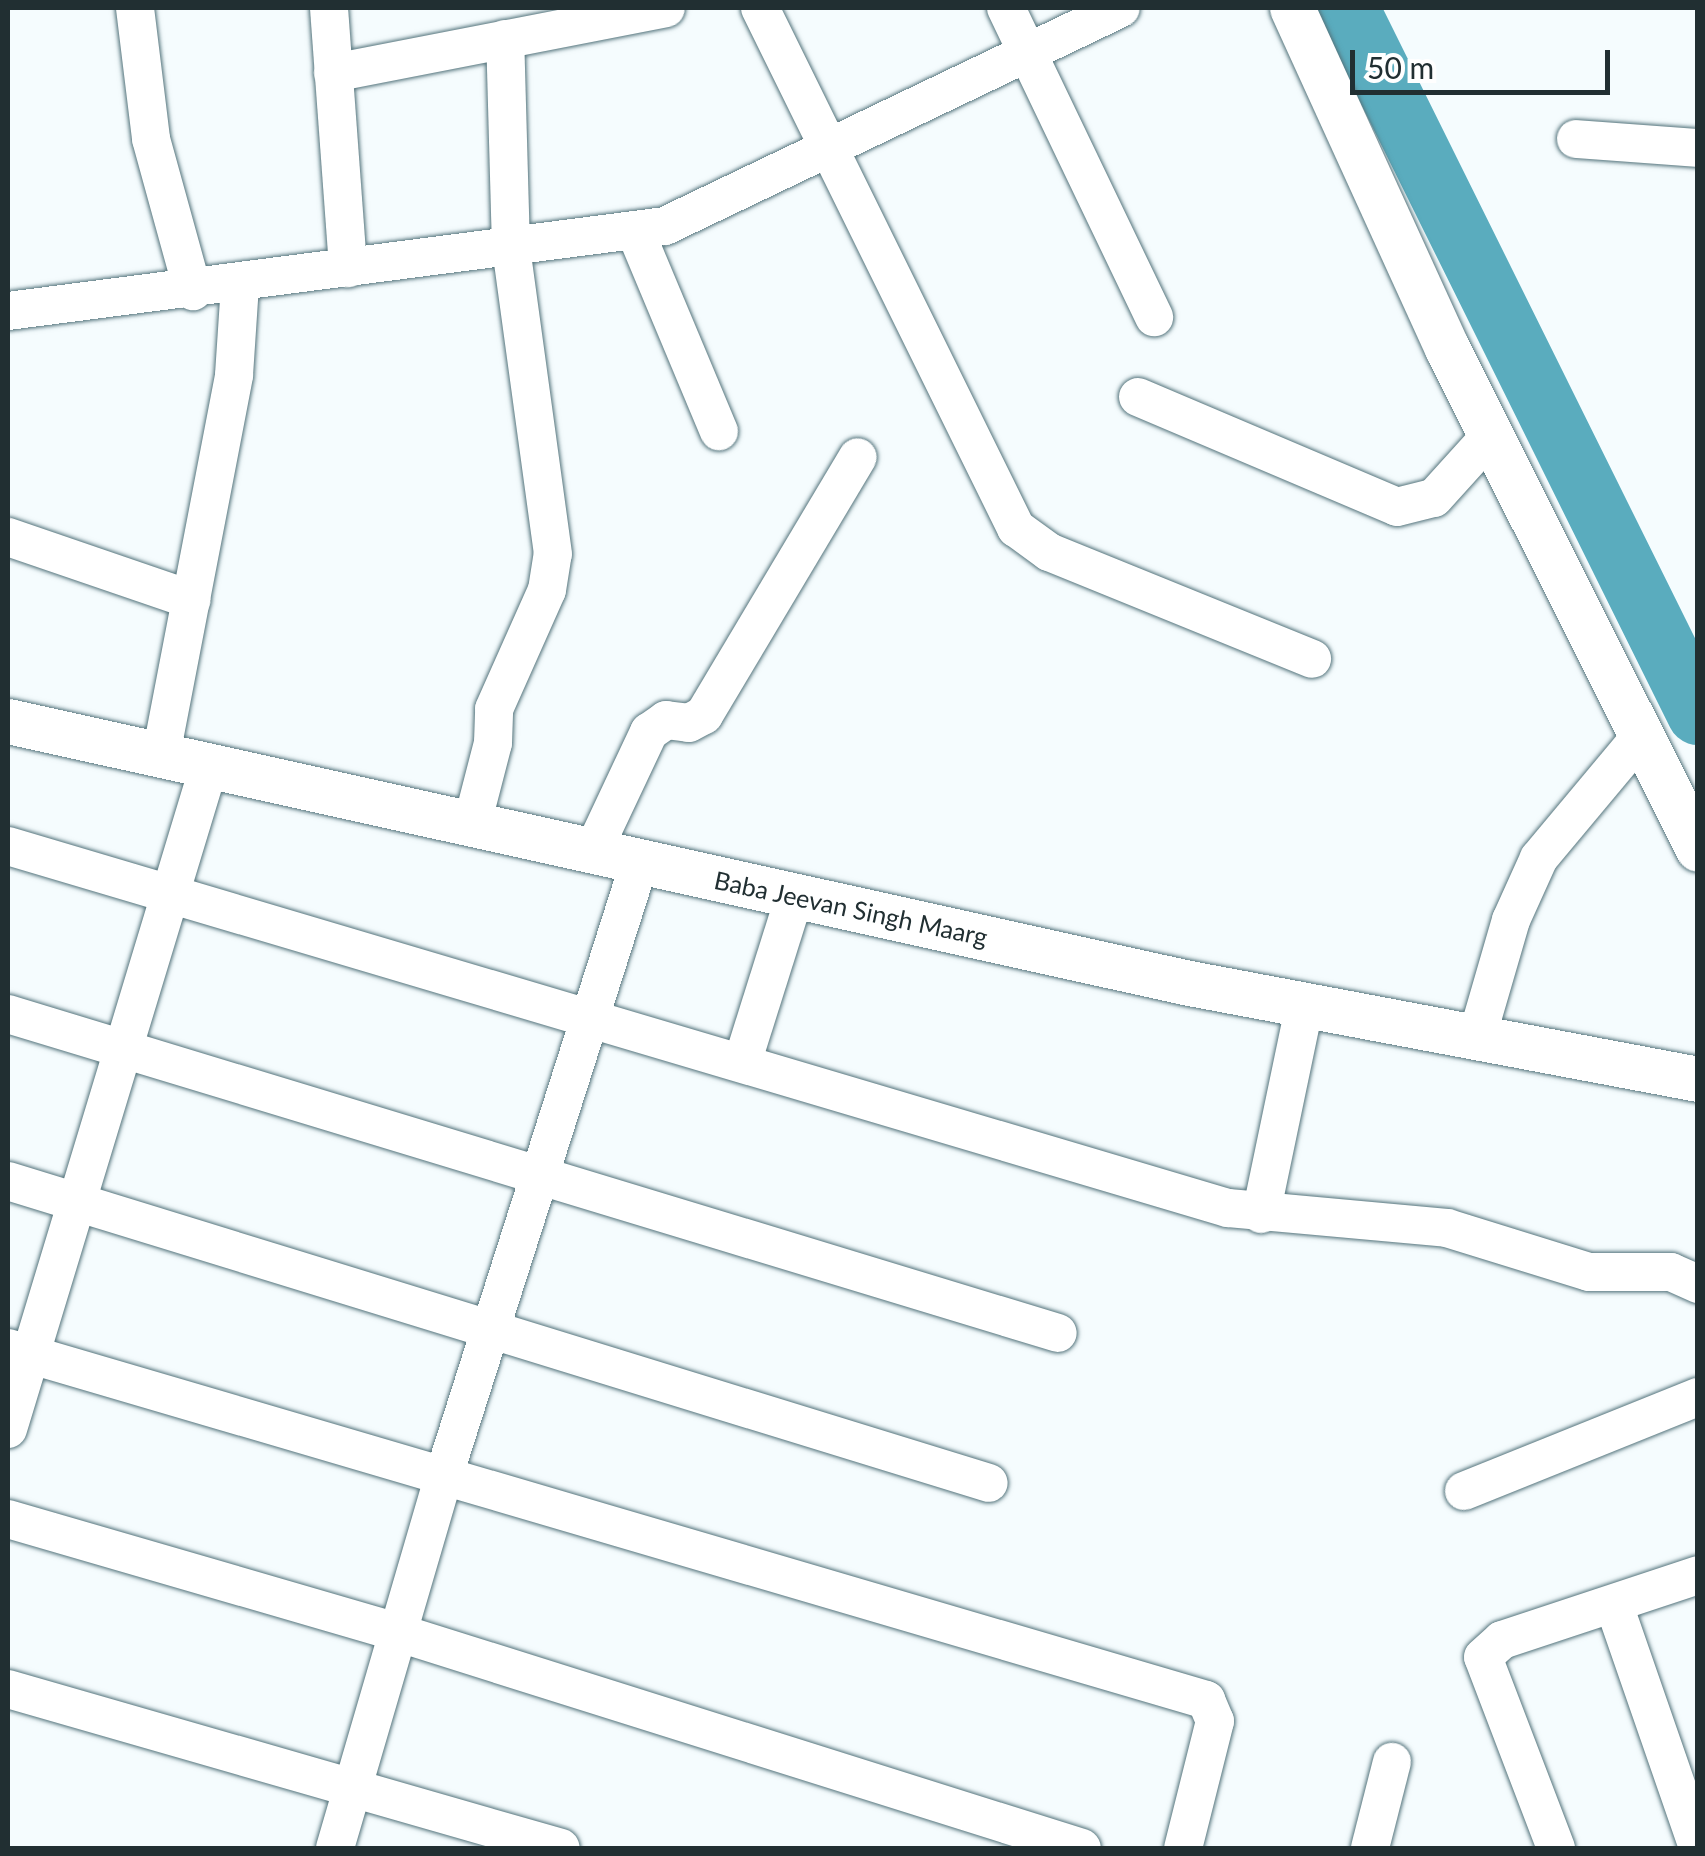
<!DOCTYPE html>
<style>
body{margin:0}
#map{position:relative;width:1705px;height:1856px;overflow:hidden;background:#f5fcfe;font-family:Lato,sans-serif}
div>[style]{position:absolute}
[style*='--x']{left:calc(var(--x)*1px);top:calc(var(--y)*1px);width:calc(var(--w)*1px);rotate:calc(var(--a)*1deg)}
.river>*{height:62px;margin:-31px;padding:0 31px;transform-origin:31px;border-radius:31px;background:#5aacbe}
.roads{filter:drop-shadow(0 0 2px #54747c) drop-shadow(0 0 2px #54747c)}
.minor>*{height:38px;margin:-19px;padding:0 19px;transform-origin:19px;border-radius:19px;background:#fff}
.tertiary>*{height:45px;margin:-22.5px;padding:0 22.5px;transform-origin:22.5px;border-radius:22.5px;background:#fff}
span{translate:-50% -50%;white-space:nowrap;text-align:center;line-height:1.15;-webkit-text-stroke:8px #fff;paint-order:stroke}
.street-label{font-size:25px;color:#212f32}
.frame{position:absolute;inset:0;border:10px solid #212f32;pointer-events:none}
.scale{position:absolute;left:1350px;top:50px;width:260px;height:45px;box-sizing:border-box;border:5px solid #212f32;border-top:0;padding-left:12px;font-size:30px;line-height:35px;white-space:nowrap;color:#212f32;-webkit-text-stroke:8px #fff;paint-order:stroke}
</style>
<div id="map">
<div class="river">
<div style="--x:1348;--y:8;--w:788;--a:63.63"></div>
</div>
<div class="roads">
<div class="minor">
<div style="--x:135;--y:8;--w:132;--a:83"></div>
<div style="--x:151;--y:139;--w:158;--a:74.6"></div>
<div style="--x:329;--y:8;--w:261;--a:85.8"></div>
<div style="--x:760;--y:8;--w:580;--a:63.79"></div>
<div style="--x:1016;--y:528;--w:41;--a:36"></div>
<div style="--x:1049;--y:552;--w:284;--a:22.1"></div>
<div style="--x:1006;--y:8;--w:343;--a:64.4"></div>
<div style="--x:333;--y:73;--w:339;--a:-11"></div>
<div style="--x:1576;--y:139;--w:122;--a:4.2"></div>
<div style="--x:636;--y:233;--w:215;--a:67.3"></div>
<div style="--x:8;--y:311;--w:662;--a:-7.37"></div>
<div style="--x:665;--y:226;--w:505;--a:-25.55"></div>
<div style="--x:1138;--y:397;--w:281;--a:23"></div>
<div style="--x:1397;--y:507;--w:38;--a:-14"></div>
<div style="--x:1434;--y:498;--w:85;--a:-47.9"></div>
<div style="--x:8;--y:537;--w:194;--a:18.9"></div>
<div style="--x:161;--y:755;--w:387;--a:-79.1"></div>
<div style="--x:234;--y:375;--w:90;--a:-86.2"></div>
<div style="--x:472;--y:824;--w:84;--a:-75.5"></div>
<div style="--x:493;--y:743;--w:34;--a:-88"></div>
<div style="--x:494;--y:709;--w:130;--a:-66"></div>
<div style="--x:547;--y:590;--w:36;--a:-81"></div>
<div style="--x:553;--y:554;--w:309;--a:-97.8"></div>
<div style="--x:511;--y:248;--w:209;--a:-91.6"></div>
<div style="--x:8;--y:846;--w:1273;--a:16.53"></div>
<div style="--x:1228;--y:1208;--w:220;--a:5.2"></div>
<div style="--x:1447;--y:1228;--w:149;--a:17.2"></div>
<div style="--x:1589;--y:1272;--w:82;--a:0"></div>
<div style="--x:1671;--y:1272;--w:30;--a:24"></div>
<div style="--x:593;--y:851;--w:132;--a:-64.8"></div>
<div style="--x:649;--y:732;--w:21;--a:-35"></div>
<div style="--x:666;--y:720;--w:23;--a:7"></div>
<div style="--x:689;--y:723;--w:17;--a:-28"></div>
<div style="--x:704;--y:715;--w:300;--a:-59.2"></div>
<div style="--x:8;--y:1014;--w:1097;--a:16.9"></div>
<div style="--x:1477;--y:1037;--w:122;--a:-73.8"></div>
<div style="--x:1511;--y:920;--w:68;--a:-65.7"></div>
<div style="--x:1539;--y:858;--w:160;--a:-50.1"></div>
<div style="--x:743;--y:1060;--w:173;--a:-72.5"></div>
<div style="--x:8;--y:1181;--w:1026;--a:17.11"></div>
<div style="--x:1261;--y:1214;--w:215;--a:-78.2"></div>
<div style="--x:8;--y:1348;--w:1249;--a:16.37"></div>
<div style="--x:1206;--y:1700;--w:23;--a:67"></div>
<div style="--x:1215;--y:1721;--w:131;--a:104.1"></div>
<div style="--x:8;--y:1429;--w:693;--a:-73.13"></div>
<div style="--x:1464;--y:1491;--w:252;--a:-21.9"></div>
<div style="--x:8;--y:1519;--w:404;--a:16.2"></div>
<div style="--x:396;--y:1632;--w:719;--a:17.48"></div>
<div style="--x:1614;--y:1605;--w:256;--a:70.9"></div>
<div style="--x:8;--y:1689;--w:575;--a:16.04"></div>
<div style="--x:335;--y:1848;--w:389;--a:-73.7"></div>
<div style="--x:444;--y:1475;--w:645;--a:-72.3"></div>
<div style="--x:1370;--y:1848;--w:89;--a:-75.7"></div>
<div style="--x:1556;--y:1848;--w:204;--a:-110.9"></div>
<div style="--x:1483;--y:1657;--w:25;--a:-42"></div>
<div style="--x:1502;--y:1640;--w:206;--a:-18.3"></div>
</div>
<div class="tertiary">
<div style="--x:1292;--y:8;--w:374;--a:65.5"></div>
<div style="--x:1447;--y:348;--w:560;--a:63.39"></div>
<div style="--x:8;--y:721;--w:1205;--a:12.51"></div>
<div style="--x:1184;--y:982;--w:523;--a:10.69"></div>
</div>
</div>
<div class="street-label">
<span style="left:851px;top:908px;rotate:12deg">Baba Jeevan Singh Maarg</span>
</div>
<div class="frame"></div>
<div class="scale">50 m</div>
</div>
